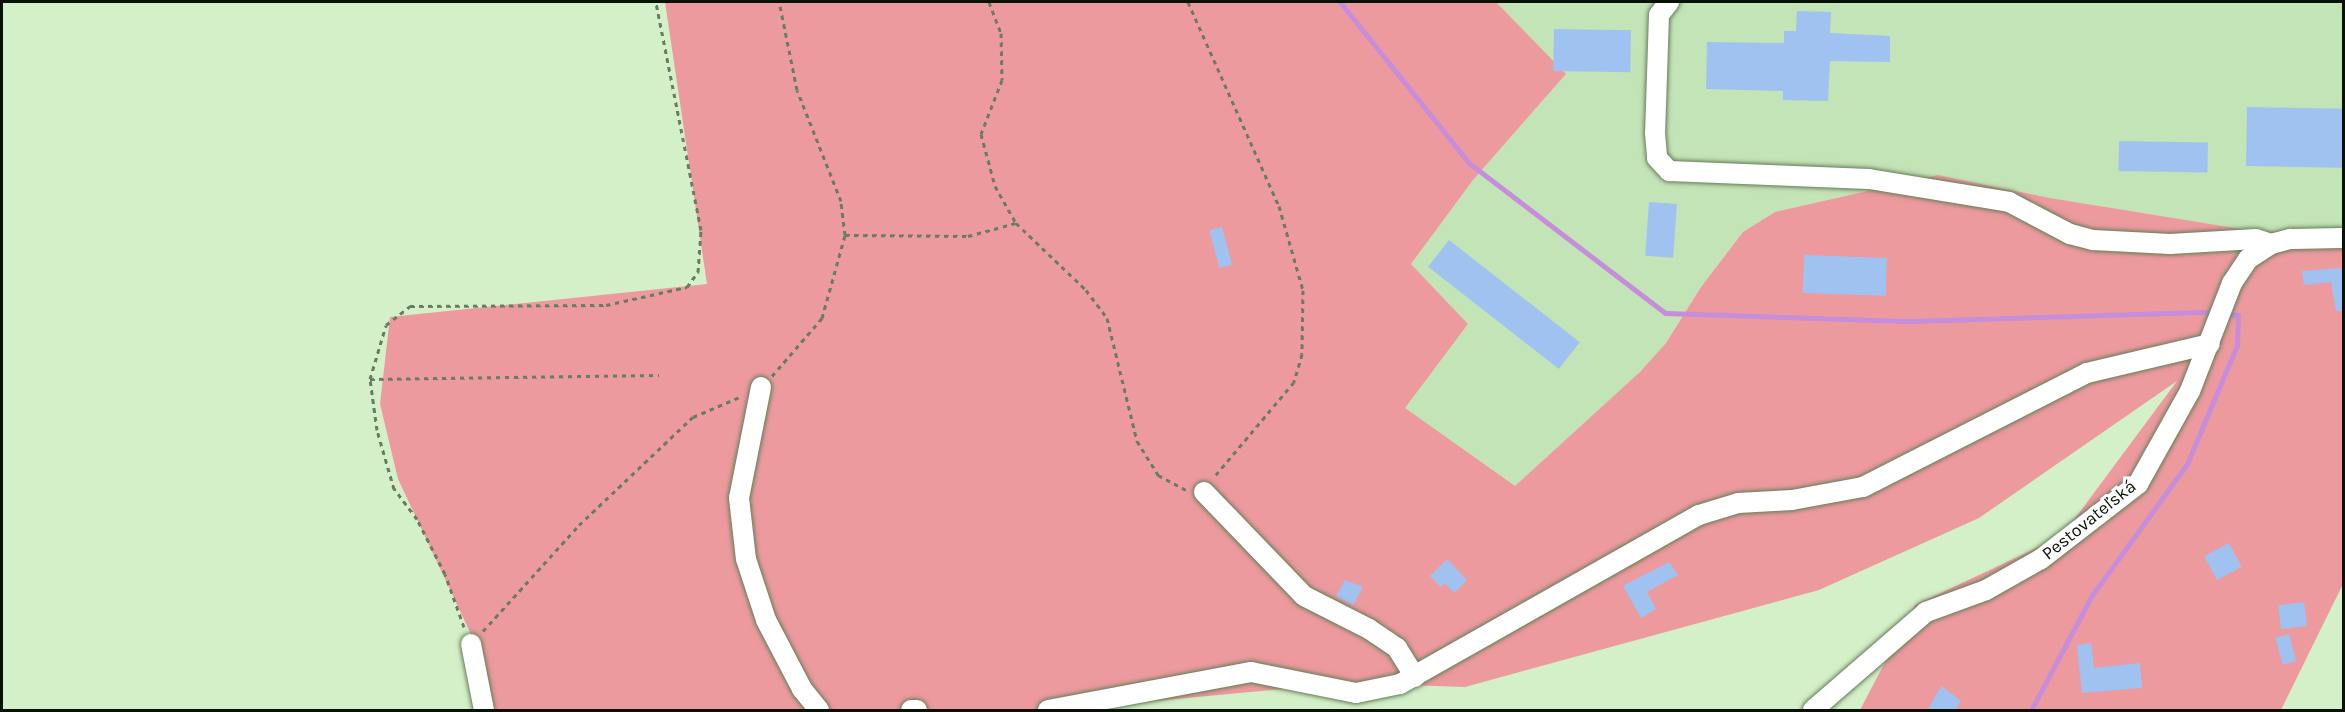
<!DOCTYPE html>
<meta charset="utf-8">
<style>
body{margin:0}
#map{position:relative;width:2345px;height:712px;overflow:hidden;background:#d4f0c8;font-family:Karla,sans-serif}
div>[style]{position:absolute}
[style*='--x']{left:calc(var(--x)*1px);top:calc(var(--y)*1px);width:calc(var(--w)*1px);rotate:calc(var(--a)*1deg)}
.built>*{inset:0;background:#c3e4b6}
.green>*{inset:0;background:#ed9a9e}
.stream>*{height:5px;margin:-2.5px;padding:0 2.5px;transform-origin:2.5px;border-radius:2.5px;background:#c68ddb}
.building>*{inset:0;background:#a0c2f0;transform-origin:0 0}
.path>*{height:3px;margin-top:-1.5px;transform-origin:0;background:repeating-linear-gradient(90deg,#697b62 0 4.5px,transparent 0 9px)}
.roads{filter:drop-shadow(0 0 2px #657e5a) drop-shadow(0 0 2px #657e5a)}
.minor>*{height:20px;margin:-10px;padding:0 10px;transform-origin:10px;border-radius:10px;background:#fff}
span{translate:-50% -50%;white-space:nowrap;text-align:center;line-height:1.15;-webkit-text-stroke:6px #fff;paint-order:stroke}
.street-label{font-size:18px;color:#081105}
.frame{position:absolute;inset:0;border:3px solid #081105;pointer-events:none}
</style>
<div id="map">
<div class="built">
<div style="clip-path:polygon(1496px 2px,2343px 2px,2343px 230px,2260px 232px,2050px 198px,1938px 175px,1775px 212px,1743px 232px,1701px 287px,1666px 343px,1640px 373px,1515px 486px,1404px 409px,1468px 324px,1411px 264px,1473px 180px,1566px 74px)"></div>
</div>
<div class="green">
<div style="clip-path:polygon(665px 2px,1496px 2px,1566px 74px,1473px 180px,1411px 264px,1468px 324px,1405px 408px,1515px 486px,1640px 372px,1666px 343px,1701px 287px,1743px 232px,1775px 212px,1938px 175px,2050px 198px,2260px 232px,2343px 230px,2343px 584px,2281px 710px,1860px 710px,1915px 605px,2062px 536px,2177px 381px,1979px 518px,1819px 590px,1465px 687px,1347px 683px,1058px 710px,493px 710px,484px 662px,398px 479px,380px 404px,390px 317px,707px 284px)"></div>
</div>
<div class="stream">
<div style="--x:1340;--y:2;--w:206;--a:51.3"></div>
<div style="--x:1469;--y:163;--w:247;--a:37.4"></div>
<div style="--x:1665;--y:313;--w:247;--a:1.9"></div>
<div style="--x:1912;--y:321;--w:290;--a:-1.8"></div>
<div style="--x:2202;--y:312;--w:36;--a:5"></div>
<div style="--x:2238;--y:315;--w:30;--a:92"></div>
<div style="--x:2237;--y:345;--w:129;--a:112.8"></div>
<div style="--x:2187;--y:464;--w:162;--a:125.9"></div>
<div style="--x:2092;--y:595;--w:130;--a:117.9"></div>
</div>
<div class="building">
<div style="clip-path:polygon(1797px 11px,1831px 12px,1830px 33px,1890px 36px,1890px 62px,1830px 61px,1828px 101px,1783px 100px,1783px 91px,1706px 89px,1707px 42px,1784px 43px,1784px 31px,1796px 31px)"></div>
<div style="left:1554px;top:29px;width:77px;height:42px;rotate:1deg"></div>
<div style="left:2247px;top:107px;width:96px;height:59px;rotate:1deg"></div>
<div style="left:2119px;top:141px;width:89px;height:30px;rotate:1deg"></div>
<div style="left:1649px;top:202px;width:28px;height:54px;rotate:4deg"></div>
<div style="left:1222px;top:227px;width:39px;height:13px;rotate:75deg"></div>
<div style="left:1449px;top:240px;width:166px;height:34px;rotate:38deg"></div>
<div style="left:1804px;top:255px;width:83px;height:38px;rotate:2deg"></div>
<div style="clip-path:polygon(2343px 268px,2343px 311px,2336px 311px,2331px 282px,2304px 285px,2302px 271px)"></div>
<div style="left:2229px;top:543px;width:27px;height:28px;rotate:62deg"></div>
<div style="clip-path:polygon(1447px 559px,1467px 580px,1454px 593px,1445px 583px,1441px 587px,1430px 576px)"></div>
<div style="clip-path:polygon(1669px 562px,1678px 575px,1647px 592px,1656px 609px,1641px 618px,1623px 586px)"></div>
<div style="clip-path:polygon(1345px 580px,1363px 587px,1353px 605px,1336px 596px)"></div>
<div style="left:2304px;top:602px;width:24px;height:26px;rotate:83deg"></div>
<div style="left:2289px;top:634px;width:28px;height:14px;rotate:75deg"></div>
<div style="clip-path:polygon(2091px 643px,2094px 668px,2140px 663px,2142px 688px,2082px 693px,2077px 645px)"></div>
<div style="clip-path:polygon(1941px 686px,1961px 701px,1955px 711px,1927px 711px)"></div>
</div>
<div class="path">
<div style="--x:989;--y:2;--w:33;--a:69"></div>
<div style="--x:1001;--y:33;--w:47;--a:88.8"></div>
<div style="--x:1002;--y:80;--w:58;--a:111.3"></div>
<div style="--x:981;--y:134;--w:54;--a:74.9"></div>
<div style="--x:995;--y:186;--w:43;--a:60.4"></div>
<div style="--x:1016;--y:223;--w:97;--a:43.7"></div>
<div style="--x:1086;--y:290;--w:35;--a:53"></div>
<div style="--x:1107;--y:318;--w:127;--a:76.3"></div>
<div style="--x:1137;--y:441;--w:40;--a:58"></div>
<div style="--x:1158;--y:475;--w:34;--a:28"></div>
<div style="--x:1188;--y:2;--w:223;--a:66"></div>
<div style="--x:1279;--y:206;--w:87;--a:74.1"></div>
<div style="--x:1303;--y:290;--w:64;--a:90.9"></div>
<div style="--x:1302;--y:354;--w:29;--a:106"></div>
<div style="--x:1294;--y:382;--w:124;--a:130.1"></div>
<div style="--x:845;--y:235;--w:123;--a:0.5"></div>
<div style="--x:968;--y:236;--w:50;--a:-15.2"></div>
<div style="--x:772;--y:376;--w:77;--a:-49.2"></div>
<div style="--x:822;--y:318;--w:86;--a:-74.5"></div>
<div style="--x:845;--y:235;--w:34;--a:-97"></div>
<div style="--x:841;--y:201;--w:119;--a:-111.6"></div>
<div style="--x:797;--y:90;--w:86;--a:-101.4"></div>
<div style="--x:370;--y:379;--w:289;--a:-0.8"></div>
<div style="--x:464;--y:627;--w:56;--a:-109.7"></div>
<div style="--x:445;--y:574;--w:62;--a:-117"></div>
<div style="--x:417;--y:519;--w:38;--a:-127"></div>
<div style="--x:394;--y:489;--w:61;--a:-106.1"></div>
<div style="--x:377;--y:430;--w:51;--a:-97.8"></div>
<div style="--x:370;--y:379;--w:56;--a:-73.5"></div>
<div style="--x:386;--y:325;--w:31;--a:-38"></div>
<div style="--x:410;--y:306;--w:196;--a:-0.3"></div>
<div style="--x:606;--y:305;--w:83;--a:-12.5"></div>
<div style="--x:687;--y:287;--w:19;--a:-54"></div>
<div style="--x:698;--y:272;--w:42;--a:-85.9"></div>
<div style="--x:701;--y:230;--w:232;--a:-101.2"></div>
<div style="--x:483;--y:631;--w:143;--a:-47.8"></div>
<div style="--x:579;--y:525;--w:157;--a:-43.5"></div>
<div style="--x:693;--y:417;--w:53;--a:-23.2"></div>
</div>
<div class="roads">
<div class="minor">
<div style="--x:1669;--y:2;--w:16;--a:128"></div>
<div style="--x:1659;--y:15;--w:118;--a:91.9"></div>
<div style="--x:1655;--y:133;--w:25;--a:85"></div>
<div style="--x:1657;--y:158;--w:18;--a:47"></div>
<div style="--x:1669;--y:171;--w:200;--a:2.3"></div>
<div style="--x:1869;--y:179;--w:142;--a:9.3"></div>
<div style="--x:2009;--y:202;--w:69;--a:27.7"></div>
<div style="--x:2070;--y:234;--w:24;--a:15"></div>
<div style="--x:2093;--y:240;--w:77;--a:3"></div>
<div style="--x:2170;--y:244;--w:86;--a:-3.3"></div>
<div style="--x:2256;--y:239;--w:16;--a:18"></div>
<div style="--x:761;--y:387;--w:113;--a:101.2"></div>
<div style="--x:739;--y:498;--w:61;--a:83.5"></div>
<div style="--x:746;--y:559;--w:64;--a:71.8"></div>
<div style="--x:766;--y:620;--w:78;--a:62.4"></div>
<div style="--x:802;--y:689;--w:27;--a:51"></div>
<div style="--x:1204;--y:492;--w:144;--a:46.1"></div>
<div style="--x:1304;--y:596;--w:73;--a:26.9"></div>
<div style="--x:1369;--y:629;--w:34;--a:34"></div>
<div style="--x:1397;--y:648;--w:34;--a:58"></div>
<div style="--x:471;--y:644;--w:67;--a:78.9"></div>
<div style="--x:911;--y:710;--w:6;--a:0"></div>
<div style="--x:1048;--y:710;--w:207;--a:-10.6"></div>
<div style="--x:1251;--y:672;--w:107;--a:11.3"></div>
<div style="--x:1356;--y:693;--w:45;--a:-11.6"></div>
<div style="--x:1400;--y:684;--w:343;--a:-29.5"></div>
<div style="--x:1699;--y:515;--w:41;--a:-17.1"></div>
<div style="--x:1738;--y:503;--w:54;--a:-3.2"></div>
<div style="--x:1792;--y:500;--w:72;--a:-10.4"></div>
<div style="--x:1863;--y:487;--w:251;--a:-27"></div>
<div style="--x:2087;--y:373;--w:126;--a:-13.3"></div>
<div style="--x:1813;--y:710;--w:150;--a:-40.9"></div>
<div style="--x:1926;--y:612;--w:64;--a:-20.1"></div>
<div style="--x:1986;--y:590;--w:63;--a:-29.4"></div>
<div style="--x:2041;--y:559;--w:123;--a:-37.7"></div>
<div style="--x:2138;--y:484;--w:107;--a:-60.8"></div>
<div style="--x:2190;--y:391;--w:116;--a:-68.7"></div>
<div style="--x:2232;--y:283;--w:29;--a:-56"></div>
<div style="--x:2248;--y:259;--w:27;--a:-33"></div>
<div style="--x:2271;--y:244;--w:20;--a:-15"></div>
<div style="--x:2290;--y:239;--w:54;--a:-1.1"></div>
</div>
</div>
<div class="street-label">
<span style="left:2089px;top:520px;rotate:-39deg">Pestovateľská</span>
</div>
<div class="frame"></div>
</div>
